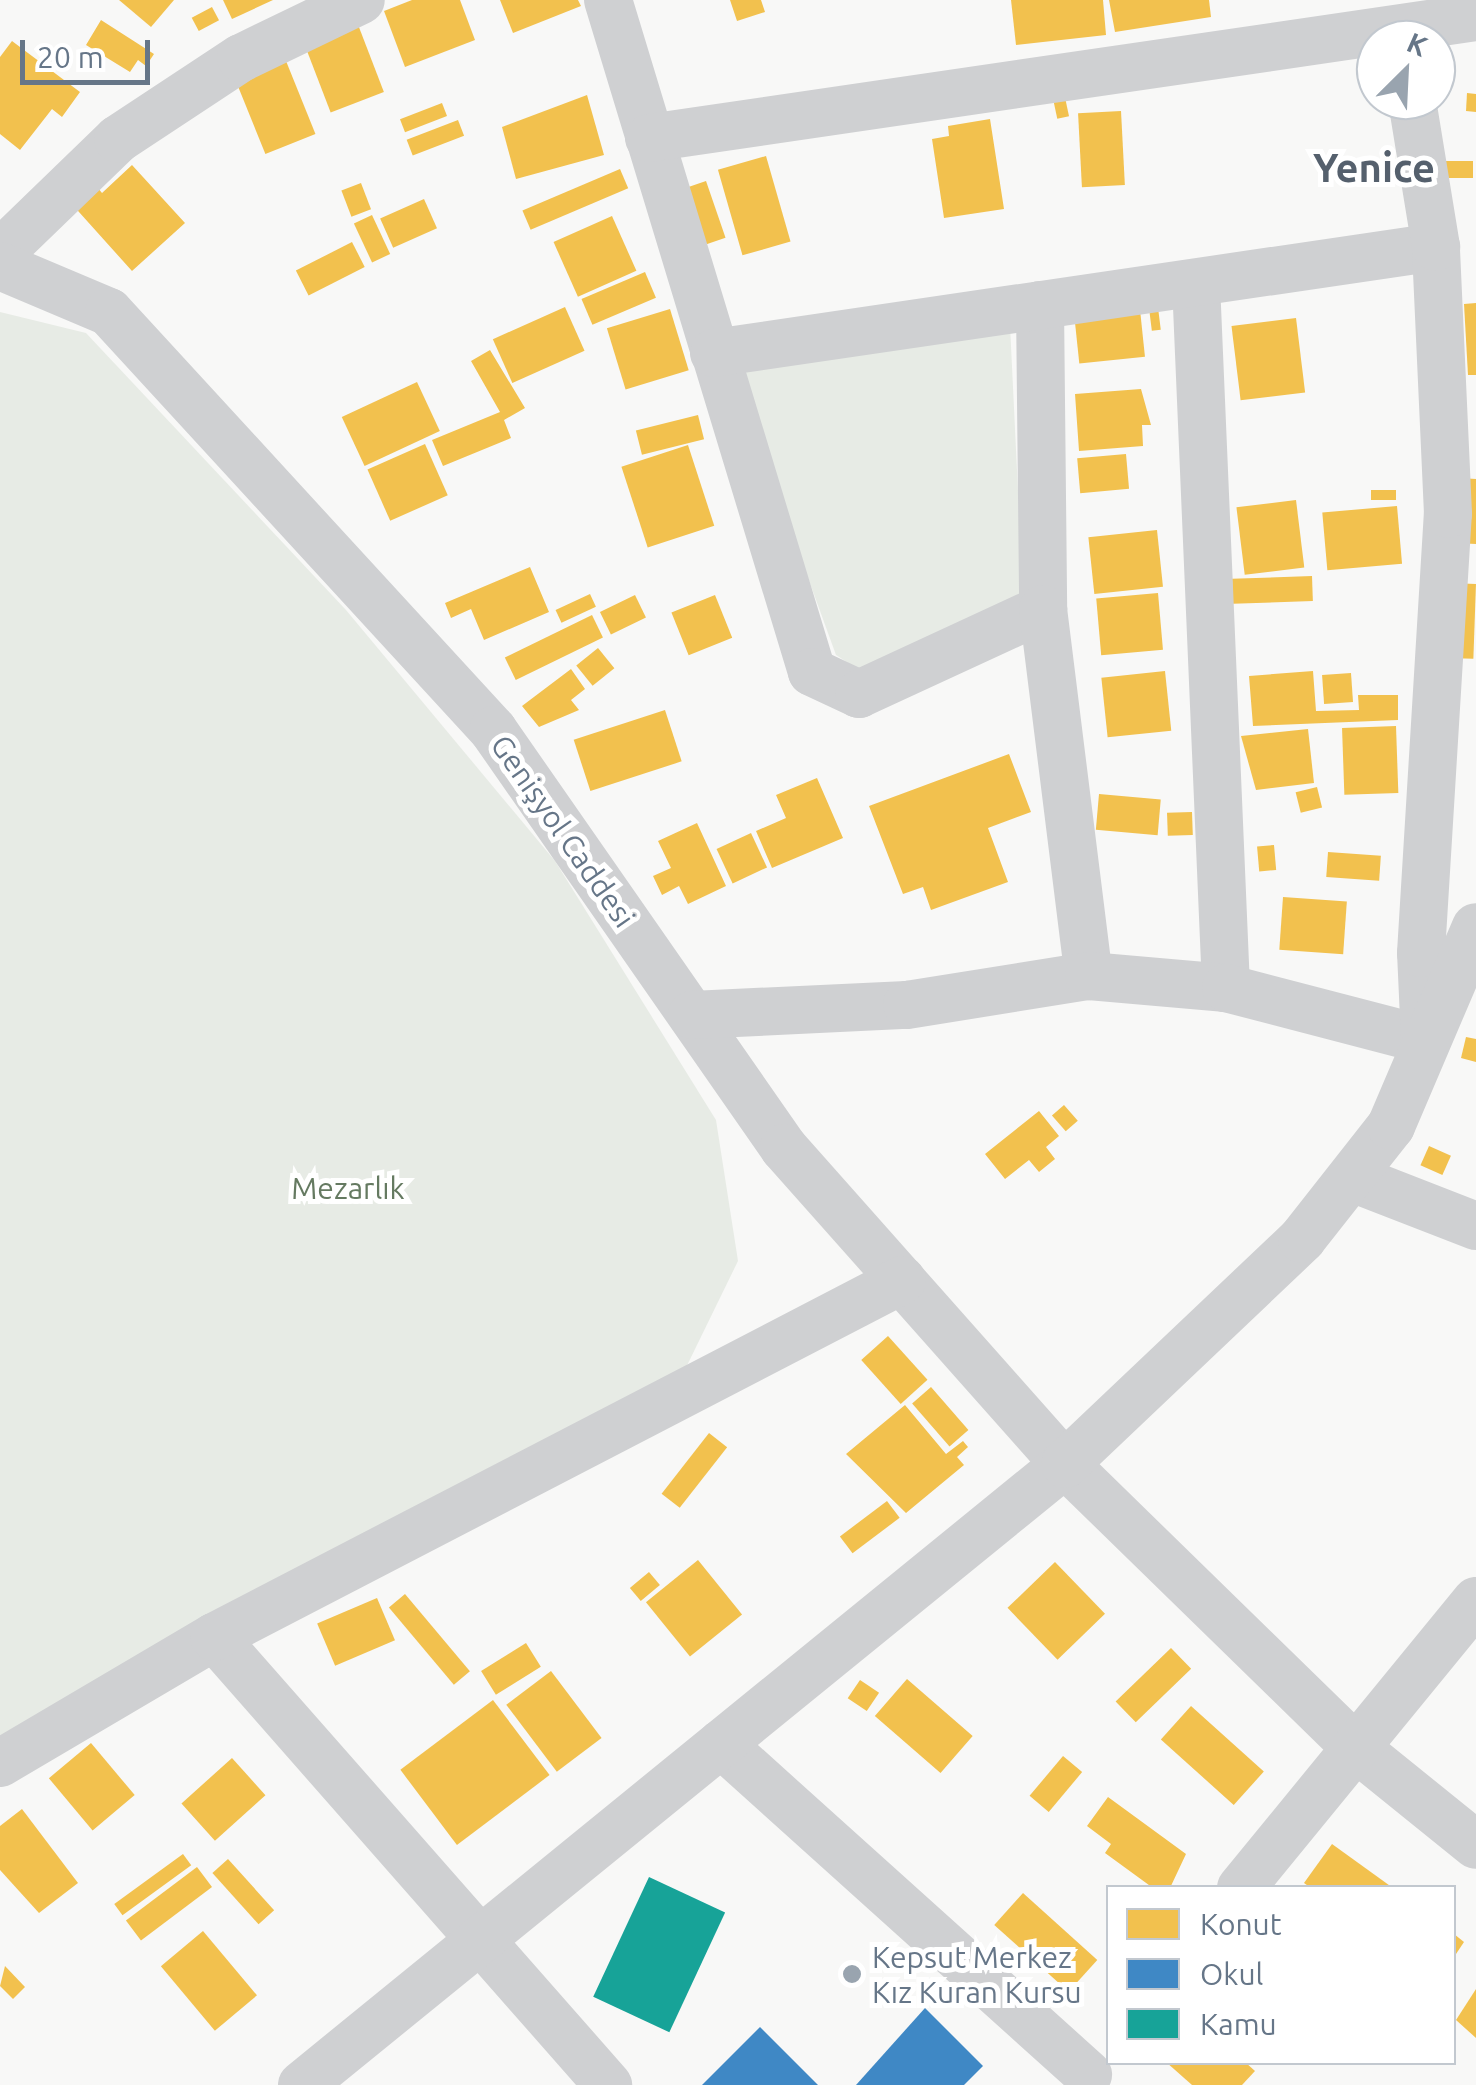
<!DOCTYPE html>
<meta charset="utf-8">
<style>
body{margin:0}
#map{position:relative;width:1476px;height:2085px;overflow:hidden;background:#f8f8f7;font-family:Ubuntu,sans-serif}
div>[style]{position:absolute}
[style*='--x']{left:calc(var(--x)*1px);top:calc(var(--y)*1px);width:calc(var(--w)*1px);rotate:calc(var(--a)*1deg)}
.green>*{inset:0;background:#e7ebe5}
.homes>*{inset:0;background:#f2c14e;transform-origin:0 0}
.schools>*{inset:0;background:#3f88c5}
.public>*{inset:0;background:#17a398;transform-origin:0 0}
.minor>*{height:48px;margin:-24px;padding:0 24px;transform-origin:24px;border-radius:24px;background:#cfd0d2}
.dots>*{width:28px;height:28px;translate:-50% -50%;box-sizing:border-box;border:5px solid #fff;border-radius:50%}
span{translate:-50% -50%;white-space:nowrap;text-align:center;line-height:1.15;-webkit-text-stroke:10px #fff;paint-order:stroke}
.street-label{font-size:30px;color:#667688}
.park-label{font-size:30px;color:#657a61}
.poi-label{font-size:30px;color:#667688}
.left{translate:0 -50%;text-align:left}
.district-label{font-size:40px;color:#55606d;font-weight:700}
.legend{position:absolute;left:1106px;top:1885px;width:350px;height:180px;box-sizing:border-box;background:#fff;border:2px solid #c2c8cf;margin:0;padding:12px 18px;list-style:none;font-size:30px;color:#667688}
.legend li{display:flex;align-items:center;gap:20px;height:50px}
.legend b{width:50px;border:2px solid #c2c8cf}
.north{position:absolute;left:1356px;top:20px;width:100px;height:100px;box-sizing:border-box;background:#fff;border:2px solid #c2c8cf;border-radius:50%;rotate:24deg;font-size:28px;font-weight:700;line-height:40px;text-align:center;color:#667688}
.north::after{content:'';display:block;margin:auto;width:35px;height:45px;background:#99a4af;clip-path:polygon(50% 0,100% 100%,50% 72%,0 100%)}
.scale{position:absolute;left:20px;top:40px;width:130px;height:45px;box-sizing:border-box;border:5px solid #667688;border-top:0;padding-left:12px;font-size:30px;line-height:35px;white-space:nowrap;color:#667688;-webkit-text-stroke:8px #fff;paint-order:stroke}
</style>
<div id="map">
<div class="green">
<div style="clip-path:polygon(0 312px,86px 333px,346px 610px,555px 861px,716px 1120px,738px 1261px,657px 1427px,0 1753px)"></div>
<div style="clip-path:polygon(1010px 325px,1023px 595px,859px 670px,836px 655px,733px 371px)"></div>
</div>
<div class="homes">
<div style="clip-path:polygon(119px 0,174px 0,151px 27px)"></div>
<div style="clip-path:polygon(223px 0,273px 0,232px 19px)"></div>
<div style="clip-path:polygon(412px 0,460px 0,475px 40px,405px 67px,384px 11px)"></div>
<div style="clip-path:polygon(500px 0,578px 0,581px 6px,513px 33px)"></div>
<div style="clip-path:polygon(730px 0,761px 0,765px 12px,737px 21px)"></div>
<div style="clip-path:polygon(1011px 0,1103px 0,1106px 35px,1016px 45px)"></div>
<div style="clip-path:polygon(1109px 0,1209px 0,1211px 17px,1115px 32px)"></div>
<div style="left:212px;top:7px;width:15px;height:23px;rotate:62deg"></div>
<div style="clip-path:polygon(101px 20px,154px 54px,146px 66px,138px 60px,130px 72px,86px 45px)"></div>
<div style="left:357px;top:22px;width:75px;height:57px;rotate:69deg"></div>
<div style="clip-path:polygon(12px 41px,80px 92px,62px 117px,52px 109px,20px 150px,0 134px,0 57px)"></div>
<div style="left:284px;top:56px;width:84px;height:54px;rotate:68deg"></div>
<div style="left:1063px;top:88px;width:29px;height:12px;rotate:78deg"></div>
<div style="clip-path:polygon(1467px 93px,1476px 94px,1476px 112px,1466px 111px)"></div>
<div style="clip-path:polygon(587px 95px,604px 155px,516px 179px,502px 127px)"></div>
<div style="left:442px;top:103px;width:14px;height:45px;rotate:69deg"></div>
<div style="left:1121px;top:111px;width:74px;height:43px;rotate:87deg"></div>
<div style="clip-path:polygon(990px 119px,1004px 209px,944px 218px,932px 139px,949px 136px,948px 126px)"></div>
<div style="left:458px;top:120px;width:17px;height:55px;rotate:69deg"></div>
<div style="left:766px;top:156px;width:89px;height:50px;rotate:74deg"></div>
<div style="left:1444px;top:161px;width:29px;height:17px"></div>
<div style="clip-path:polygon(132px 165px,185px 223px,132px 271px,70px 202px,93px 182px,102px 193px)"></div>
<div style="left:620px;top:169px;width:21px;height:106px;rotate:67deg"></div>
<div style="left:706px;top:181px;width:60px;height:24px;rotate:71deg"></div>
<div style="left:361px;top:183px;width:28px;height:21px;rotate:69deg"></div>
<div style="left:424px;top:199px;width:32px;height:48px;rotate:66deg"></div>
<div style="left:372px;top:215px;width:43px;height:20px;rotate:65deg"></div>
<div style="left:612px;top:216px;width:60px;height:64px;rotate:66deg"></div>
<div style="left:352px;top:242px;width:28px;height:63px;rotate:63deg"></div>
<div style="left:645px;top:272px;width:28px;height:69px;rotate:67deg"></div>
<div style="left:1157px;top:299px;width:31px;height:9px;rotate:83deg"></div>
<div style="left:1139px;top:300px;width:57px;height:66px;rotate:84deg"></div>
<div style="clip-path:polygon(1476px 303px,1476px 375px,1468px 375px,1464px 304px)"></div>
<div style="left:565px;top:307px;width:48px;height:79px;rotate:66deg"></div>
<div style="left:670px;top:309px;width:64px;height:66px;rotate:73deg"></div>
<div style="left:1296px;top:318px;width:75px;height:65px;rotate:83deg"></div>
<div style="clip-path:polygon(490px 350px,525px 408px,504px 420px,511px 438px,443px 466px,432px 440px,500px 412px,471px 361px)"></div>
<div style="left:417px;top:382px;width:54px;height:83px;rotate:65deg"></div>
<div style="clip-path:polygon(1141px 389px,1151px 425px,1142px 425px,1143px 446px,1079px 451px,1075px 394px)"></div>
<div style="left:698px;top:415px;width:25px;height:64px;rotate:76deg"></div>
<div style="left:425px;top:444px;width:56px;height:63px;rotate:66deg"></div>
<div style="left:688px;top:445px;width:85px;height:70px;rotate:72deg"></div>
<div style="left:1126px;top:454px;width:35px;height:49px;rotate:85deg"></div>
<div style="clip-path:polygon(1460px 478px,1476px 479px,1476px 544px,1456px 543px)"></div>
<div style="left:1371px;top:490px;width:25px;height:10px"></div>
<div style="left:1296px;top:500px;width:68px;height:60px;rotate:83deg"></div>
<div style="left:1397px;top:506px;width:58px;height:75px;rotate:85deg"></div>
<div style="left:1157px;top:530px;width:57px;height:69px;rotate:84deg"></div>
<div style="clip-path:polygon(530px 567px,549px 612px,484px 640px,471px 609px,451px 618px,445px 603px)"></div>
<div style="left:1312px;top:576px;width:25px;height:80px;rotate:88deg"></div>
<div style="left:1450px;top:583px;width:26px;height:75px;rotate:2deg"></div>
<div style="left:1158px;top:593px;width:57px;height:62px;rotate:85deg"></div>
<div style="left:590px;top:594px;width:14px;height:38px;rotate:65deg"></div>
<div style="left:635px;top:595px;width:25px;height:39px;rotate:64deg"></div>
<div style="left:715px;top:595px;width:46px;height:47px;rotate:68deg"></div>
<div style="left:592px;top:615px;width:25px;height:97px;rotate:64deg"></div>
<div style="left:598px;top:648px;width:26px;height:28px;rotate:51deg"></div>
<div style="clip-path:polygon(571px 669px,585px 689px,571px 700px,579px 710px,539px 727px,522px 706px)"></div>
<div style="left:1165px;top:671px;width:60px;height:64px;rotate:84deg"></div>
<div style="clip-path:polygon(1313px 671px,1316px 711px,1359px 710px,1358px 695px,1398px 695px,1398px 720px,1253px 726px,1249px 676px)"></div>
<div style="left:1351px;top:673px;width:29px;height:29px;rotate:86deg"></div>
<div style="left:665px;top:710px;width:54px;height:96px;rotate:72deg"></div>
<div style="left:1396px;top:726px;width:67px;height:54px;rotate:88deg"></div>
<div style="clip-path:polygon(1308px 729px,1314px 783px,1256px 790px,1241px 736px)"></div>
<div style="clip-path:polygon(1009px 754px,1031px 812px,988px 828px,1008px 882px,931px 910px,923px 887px,903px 894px,869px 806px)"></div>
<div style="clip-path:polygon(817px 778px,843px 838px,772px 868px,756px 831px,786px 818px,776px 795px)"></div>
<div style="left:1317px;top:787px;width:21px;height:22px;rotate:76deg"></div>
<div style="left:1099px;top:794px;width:62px;height:36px;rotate:5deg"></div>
<div style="left:1192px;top:812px;width:23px;height:25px;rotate:88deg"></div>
<div style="clip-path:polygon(697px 823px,726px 886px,688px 904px,679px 886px,662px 895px,653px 876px,671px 868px,658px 841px)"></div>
<div style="left:751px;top:833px;width:38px;height:38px;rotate:65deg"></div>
<div style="left:1274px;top:845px;width:25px;height:17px;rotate:85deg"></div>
<div style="left:1328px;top:852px;width:53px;height:25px;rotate:4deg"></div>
<div style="left:1283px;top:897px;width:64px;height:53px;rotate:4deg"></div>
<div style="clip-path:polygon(1466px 1037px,1476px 1039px,1476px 1062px,1461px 1058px)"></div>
<div style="left:1064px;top:1105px;width:21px;height:16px;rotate:49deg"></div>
<div style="clip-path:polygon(1039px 1111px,1059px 1136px,1046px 1147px,1055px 1159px,1039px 1172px,1029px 1160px,1005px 1179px,985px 1154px)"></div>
<div style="left:1429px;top:1146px;width:24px;height:21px;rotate:24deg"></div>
<div style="left:888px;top:1336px;width:59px;height:36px;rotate:48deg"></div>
<div style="left:931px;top:1387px;width:57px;height:25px;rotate:49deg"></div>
<div style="clip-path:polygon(905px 1405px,946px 1454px,963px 1441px,968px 1447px,957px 1457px,964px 1465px,906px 1513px,846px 1454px)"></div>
<div style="left:709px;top:1433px;width:23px;height:77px;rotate:38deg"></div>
<div style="left:887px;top:1501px;width:21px;height:59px;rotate:53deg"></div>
<div style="left:698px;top:1560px;width:70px;height:67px;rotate:51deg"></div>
<div style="left:1055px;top:1562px;width:72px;height:66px;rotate:46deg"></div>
<div style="left:649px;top:1572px;width:17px;height:25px;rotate:50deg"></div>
<div style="left:405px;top:1594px;width:101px;height:21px;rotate:50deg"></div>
<div style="left:377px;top:1598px;width:46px;height:65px;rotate:67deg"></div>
<div style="left:526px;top:1643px;width:28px;height:53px;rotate:58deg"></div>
<div style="left:1171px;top:1648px;width:29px;height:77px;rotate:46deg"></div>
<div style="left:551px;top:1671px;width:84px;height:56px;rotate:53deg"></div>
<div style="left:907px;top:1679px;width:87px;height:49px;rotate:41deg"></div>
<div style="left:860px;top:1680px;width:23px;height:22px;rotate:34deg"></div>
<div style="left:493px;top:1700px;width:94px;height:116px;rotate:53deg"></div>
<div style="left:1191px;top:1706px;width:98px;height:45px;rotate:42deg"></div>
<div style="left:91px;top:1743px;width:68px;height:55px;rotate:50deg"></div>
<div style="left:1063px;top:1756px;width:25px;height:52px;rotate:40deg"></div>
<div style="left:232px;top:1758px;width:50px;height:68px;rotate:48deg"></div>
<div style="clip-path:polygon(1108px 1797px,1186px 1854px,1170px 1888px,1153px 1888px,1105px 1853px,1111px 1844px,1087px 1826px)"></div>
<div style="clip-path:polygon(22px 1809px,78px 1883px,39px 1913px,0 1870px,0 1826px)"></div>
<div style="clip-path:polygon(1332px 1844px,1393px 1888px,1311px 1888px,1304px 1883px)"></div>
<div style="left:183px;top:1854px;width:14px;height:85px;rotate:54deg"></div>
<div style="left:228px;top:1859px;width:69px;height:21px;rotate:48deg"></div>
<div style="left:197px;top:1867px;width:25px;height:89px;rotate:53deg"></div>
<div style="left:1023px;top:1893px;width:100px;height:43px;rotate:42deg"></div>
<div style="left:203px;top:1931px;width:84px;height:55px;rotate:50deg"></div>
<div style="clip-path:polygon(1454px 1934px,1464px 1942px,1454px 1957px)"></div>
<div style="clip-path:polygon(5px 1966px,25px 1987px,13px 1999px,0 1986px)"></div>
<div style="clip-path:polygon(1476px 1989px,1476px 2038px,1456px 2020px)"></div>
<div style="clip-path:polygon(1166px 2062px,1245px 2062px,1255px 2071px,1242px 2085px,1192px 2085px)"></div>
</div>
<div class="schools">
<div style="clip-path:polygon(925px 2008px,983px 2066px,964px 2085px,856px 2085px)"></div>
<div style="clip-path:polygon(760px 2027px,818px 2085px,702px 2085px)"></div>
</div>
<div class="public">
<div style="left:649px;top:1877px;width:84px;height:132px;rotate:25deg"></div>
</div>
<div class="minor">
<div style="--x:608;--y:0;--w:702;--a:73.11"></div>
<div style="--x:812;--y:672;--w:52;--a:25.1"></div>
<div style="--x:859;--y:694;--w:203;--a:-24.8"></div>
<div style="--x:649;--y:138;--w:836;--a:-8.32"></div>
<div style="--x:0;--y:253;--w:164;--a:-44"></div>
<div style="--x:118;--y:139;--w:147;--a:-33.4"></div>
<div style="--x:241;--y:58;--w:133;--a:-25.8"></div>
<div style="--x:0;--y:266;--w:118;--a:22.9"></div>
<div style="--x:109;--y:312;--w:568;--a:47.43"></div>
<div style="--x:493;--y:730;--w:509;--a:55.16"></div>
<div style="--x:784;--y:1148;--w:423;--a:48.4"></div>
<div style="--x:1065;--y:1464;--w:407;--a:44.3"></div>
<div style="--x:1356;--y:1748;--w:154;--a:38.9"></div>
<div style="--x:1196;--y:283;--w:706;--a:87.56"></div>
<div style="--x:1040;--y:305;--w:304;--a:89.4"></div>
<div style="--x:1043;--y:609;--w:370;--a:82.9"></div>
<div style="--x:714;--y:353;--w:730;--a:-8.35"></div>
<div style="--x:692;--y:1015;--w:215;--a:-2.7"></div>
<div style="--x:907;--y:1005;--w:184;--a:-9.1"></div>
<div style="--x:1089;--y:976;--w:138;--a:5"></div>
<div style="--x:1226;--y:988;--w:206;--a:14.6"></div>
<div style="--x:1425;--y:1040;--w:87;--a:-92.6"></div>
<div style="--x:1421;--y:953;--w:440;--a:-86.5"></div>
<div style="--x:1448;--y:514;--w:267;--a:-92.6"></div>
<div style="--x:1436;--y:247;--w:149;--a:-99.3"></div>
<div style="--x:1355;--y:1179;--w:130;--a:21.2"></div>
<div style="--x:214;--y:1637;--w:597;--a:48.67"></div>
<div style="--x:721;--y:1744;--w:494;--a:42"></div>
<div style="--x:0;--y:1763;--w:248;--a:-30.5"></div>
<div style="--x:214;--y:1637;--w:775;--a:-27.42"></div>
<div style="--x:1241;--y:1888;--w:371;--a:-50.7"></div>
<div style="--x:302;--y:2085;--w:984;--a:-39.14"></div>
<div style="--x:1065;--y:1464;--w:327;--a:-43.5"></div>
<div style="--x:1302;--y:1239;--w:144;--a:-51.8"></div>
<div style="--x:1391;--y:1126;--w:216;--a:-66.9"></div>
</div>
<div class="dots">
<div style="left:852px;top:1974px;background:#99a4af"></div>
</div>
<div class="street-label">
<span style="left:563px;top:831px;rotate:55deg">Genişyol Caddesi</span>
</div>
<div class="park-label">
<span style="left:348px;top:1188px">Mezarlık</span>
</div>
<div class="poi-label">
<span class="left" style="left:872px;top:1974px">Kepsut Merkez<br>Kız Kuran Kursu</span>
</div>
<div class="district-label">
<span style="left:1374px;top:168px">Yenice</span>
</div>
<ul class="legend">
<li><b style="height:28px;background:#f2c14e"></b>Konut</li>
<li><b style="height:28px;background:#3f88c5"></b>Okul</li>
<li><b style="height:28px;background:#17a398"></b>Kamu</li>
</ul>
<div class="north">K</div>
<div class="scale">20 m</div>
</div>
